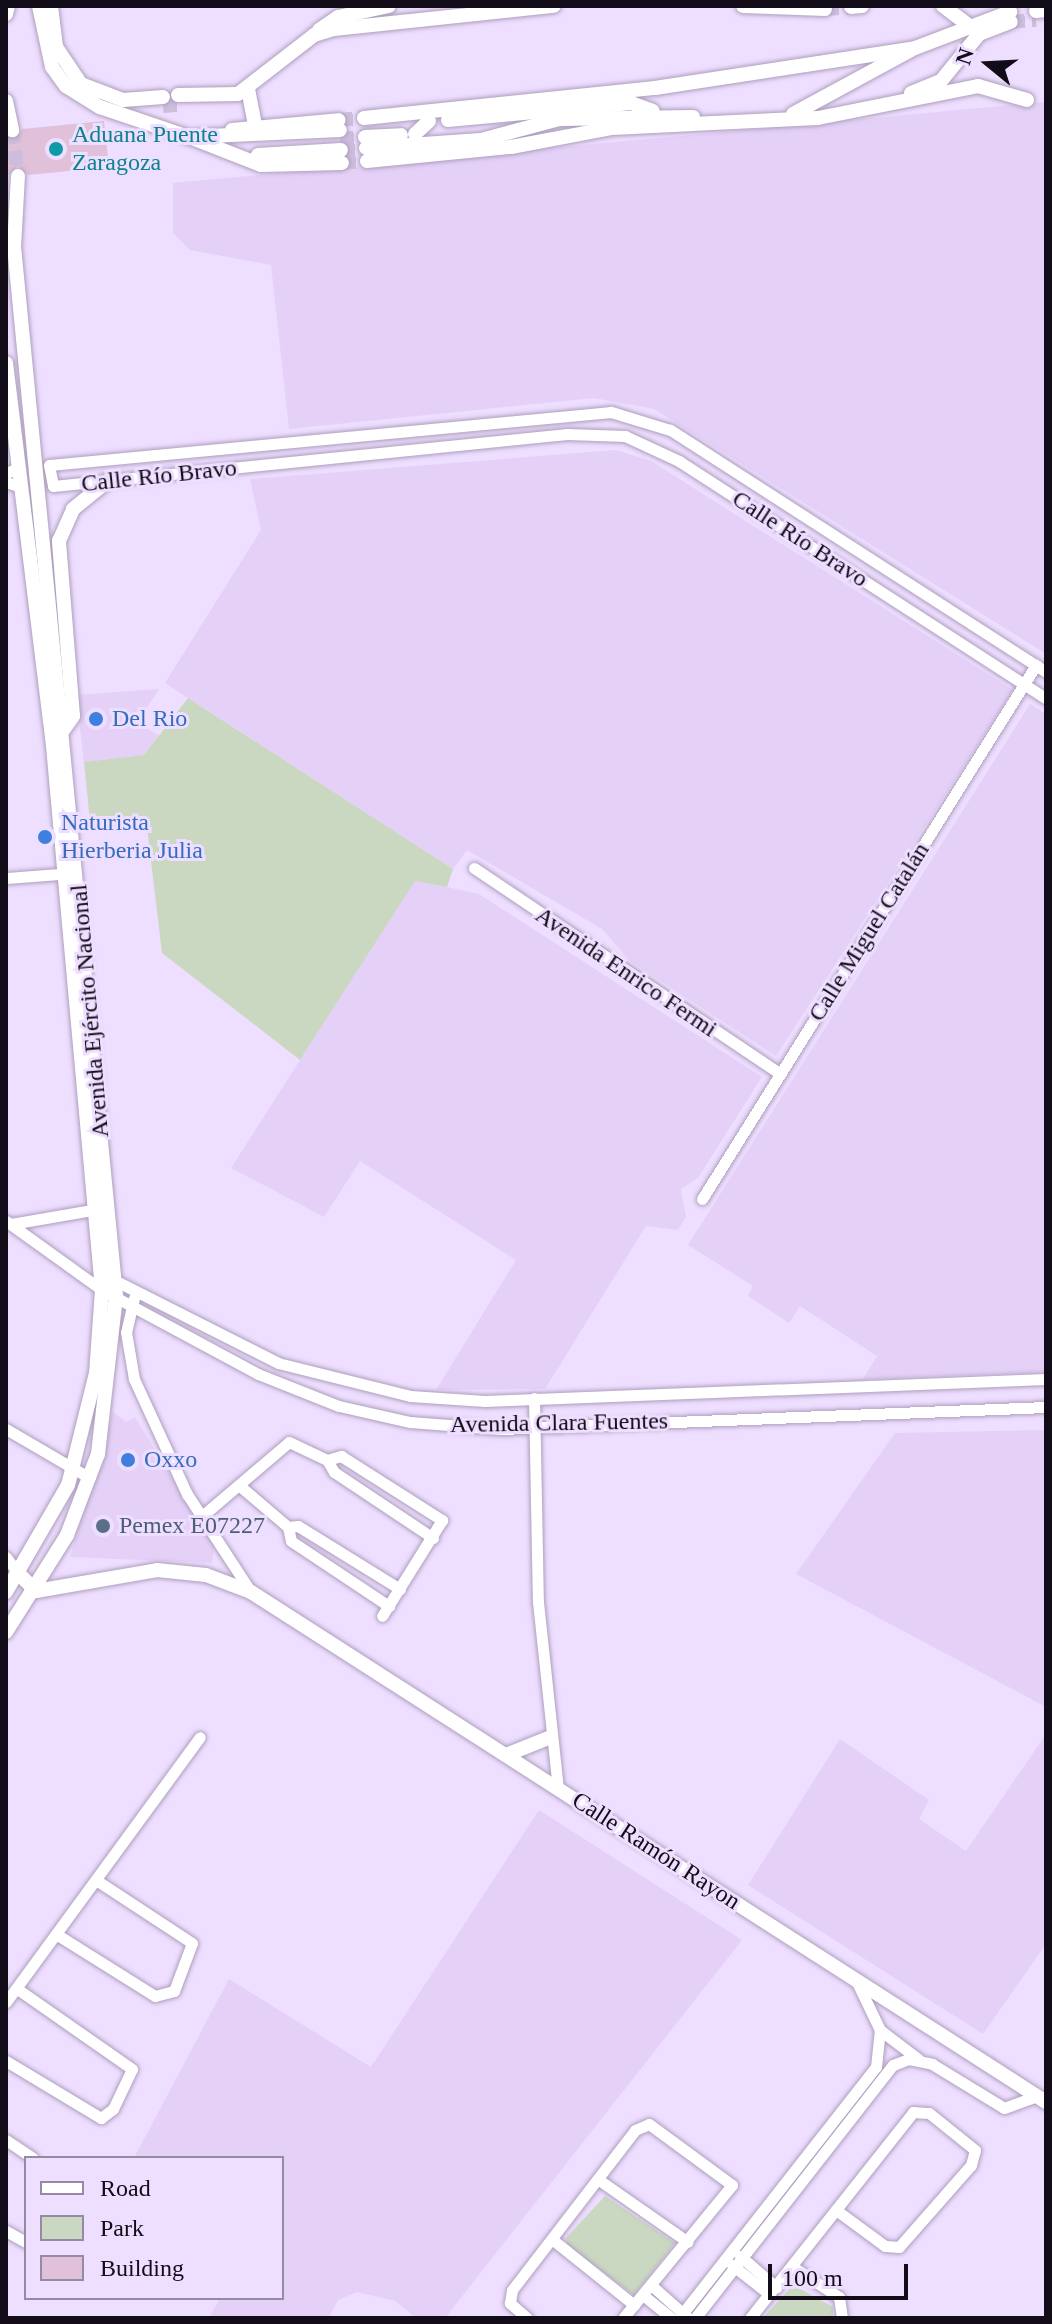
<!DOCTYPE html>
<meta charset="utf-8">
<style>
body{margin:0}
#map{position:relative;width:1052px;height:2324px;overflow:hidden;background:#eedeff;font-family:"Times New Roman",serif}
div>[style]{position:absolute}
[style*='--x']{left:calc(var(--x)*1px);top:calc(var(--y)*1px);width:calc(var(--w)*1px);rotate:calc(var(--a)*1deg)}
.built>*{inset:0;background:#e5d1f8}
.green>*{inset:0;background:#cad8c1}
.building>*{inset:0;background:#e0c1d9}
.major-tunnel>*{height:14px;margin-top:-7px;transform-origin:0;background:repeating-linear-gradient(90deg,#cdbedc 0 14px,transparent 0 21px)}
.roads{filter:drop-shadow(0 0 2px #ae9fbe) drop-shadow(0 0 2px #ae9fbe)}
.minor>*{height:11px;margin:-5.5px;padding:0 5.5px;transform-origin:5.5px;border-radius:5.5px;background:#fff}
.major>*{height:14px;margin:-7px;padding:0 7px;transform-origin:7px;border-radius:7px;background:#fff}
.dots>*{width:22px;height:22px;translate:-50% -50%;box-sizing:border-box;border:4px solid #eedeff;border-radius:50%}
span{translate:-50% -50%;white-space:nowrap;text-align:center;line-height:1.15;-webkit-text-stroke:6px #eedeff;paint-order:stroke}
.culture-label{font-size:24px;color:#0d838f}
.left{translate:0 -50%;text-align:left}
.street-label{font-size:24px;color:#110c17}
.shop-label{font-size:24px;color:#366cbe}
.service-label{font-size:24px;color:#4e5e75}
.frame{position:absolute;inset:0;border:8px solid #110c17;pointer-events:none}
.legend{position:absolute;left:24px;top:2156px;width:260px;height:144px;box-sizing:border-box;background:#eedeff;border:2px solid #968aa2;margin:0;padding:10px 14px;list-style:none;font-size:24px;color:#110c17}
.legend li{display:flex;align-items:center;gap:16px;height:40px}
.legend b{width:40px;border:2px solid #968aa2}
.north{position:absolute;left:948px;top:24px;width:80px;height:80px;-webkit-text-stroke:6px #eedeff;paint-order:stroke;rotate:288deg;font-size:22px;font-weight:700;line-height:32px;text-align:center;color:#110c17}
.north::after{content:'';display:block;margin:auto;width:28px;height:36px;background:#110c17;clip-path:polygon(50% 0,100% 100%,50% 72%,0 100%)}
.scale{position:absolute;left:768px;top:2264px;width:140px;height:36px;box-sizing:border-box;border:4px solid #110c17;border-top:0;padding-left:10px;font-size:24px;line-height:28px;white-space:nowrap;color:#110c17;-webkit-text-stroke:6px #eedeff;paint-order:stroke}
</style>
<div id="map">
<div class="built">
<div style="clip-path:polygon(1046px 102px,1046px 654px,654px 409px,594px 398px,289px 429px,271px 265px,190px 250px,173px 233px,173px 183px)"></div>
<div style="clip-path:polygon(616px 450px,651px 461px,1013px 690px,776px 1056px,630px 961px,602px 929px,467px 850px,453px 869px,165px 683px,261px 530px,250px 479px)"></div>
<div style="clip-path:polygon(159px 689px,138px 722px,159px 736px,144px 755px,84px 762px,76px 695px)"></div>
<div style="clip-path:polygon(1030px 704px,1046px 714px,1046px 1372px,863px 1379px,877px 1356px,800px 1306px,789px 1323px,748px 1296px,753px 1286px,688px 1245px)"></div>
<div style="clip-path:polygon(415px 880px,479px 894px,762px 1077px,698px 1178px,681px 1189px,686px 1217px,678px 1230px,646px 1226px,545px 1389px,436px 1390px,516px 1260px,360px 1161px,324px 1217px,231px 1168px)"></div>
<div style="clip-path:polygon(113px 1412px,126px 1422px,135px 1417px,214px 1547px,212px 1563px,70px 1557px)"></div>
<div style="clip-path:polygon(1046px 1430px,1046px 1707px,796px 1574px,895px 1433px)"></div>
<div style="clip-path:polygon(1046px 1734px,1046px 1944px,983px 2034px,748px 1885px,840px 1739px,929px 1800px,919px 1819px,966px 1851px)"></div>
<div style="clip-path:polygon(539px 1810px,742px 1940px,445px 2318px,416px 2318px,395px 2301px,357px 2292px,338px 2300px,329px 2318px,209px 2318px,220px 2298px,282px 2298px,282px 2158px,134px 2158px,229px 1979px,371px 2067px)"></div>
</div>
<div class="green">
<div style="clip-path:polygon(188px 698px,453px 869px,447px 887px,415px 881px,300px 1060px,162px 953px,147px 827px,91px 832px,84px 762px,144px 755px)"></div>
<div style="clip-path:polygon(605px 2196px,675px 2243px,634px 2295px,568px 2246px,566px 2238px)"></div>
<div style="clip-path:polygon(793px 2285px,833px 2307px,833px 2317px,763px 2318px)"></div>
</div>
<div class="building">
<div style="clip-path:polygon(104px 121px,109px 167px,28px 175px,18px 166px,6px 177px,6px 138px,18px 138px,22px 129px)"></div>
</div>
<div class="major-tunnel">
<div style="--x:825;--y:9;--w:26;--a:-4"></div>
<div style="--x:1011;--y:22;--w:25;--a:-5"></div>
<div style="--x:163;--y:106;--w:16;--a:-4"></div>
<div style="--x:339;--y:120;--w:25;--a:-5"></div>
<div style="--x:12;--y:130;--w:46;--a:82.6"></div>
<div style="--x:340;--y:139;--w:25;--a:-5"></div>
<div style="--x:341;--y:150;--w:25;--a:-5"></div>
<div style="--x:342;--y:163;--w:25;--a:-5"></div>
</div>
<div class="roads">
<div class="minor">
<div style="--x:6;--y:473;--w:14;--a:-21"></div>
<div style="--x:6;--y:482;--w:16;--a:18"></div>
<div style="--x:1046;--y:672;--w:447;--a:-147.2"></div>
<div style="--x:670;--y:430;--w:62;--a:-163"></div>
<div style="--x:611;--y:412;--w:564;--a:174.61"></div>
<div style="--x:49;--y:465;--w:21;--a:79"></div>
<div style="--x:53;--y:486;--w:517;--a:-5.78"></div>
<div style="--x:567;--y:434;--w:58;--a:2"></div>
<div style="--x:625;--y:436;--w:60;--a:24.8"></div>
<div style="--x:679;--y:461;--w:437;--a:32.9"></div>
<div style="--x:474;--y:868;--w:369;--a:33.9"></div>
<div style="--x:6;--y:878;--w:67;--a:-4.3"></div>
<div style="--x:702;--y:1199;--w:630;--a:-57.98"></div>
<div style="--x:6;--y:1221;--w:118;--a:35.7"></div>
<div style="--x:102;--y:1290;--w:177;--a:28.3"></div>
<div style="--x:258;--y:1374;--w:87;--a:21.6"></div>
<div style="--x:339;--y:1406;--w:73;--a:12.7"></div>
<div style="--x:410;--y:1422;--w:91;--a:4.4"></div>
<div style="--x:501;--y:1429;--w:545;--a:-2.31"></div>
<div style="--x:11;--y:1224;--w:88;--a:-9.8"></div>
<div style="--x:110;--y:1278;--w:188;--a:26.8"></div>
<div style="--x:278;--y:1363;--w:136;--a:14"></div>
<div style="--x:410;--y:1396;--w:75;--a:3.8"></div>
<div style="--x:485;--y:1401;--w:561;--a:-2.25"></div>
<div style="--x:134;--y:1298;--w:35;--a:103"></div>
<div style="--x:126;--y:1332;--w:48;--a:80.3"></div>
<div style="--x:134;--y:1379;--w:127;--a:65.3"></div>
<div style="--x:187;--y:1494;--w:117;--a:56.9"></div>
<div style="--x:534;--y:1398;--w:204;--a:88.9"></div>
<div style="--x:538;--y:1602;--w:187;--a:83.9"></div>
<div style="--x:6;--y:1429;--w:97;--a:30.3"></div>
<div style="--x:327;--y:1460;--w:15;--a:-16"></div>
<div style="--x:341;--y:1456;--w:120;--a:32.4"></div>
<div style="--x:442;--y:1520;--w:113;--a:122"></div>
<div style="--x:241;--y:1487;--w:62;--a:40.4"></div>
<div style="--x:288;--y:1527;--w:10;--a:-6"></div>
<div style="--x:298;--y:1526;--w:120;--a:31.7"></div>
<div style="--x:202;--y:1516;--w:114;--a:-40.4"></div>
<div style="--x:289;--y:1442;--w:42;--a:25.3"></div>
<div style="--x:327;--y:1460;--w:14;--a:60"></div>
<div style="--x:334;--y:1472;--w:119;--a:33.7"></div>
<div style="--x:288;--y:1527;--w:14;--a:78"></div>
<div style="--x:291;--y:1541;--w:118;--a:33.6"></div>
<div style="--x:6;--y:1557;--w:21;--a:53"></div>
<div style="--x:56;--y:1934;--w:117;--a:32.1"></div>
<div style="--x:155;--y:1996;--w:20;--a:-15"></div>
<div style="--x:174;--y:1991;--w:51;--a:-69.4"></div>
<div style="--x:192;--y:1943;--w:115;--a:-146.7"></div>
<div style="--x:6;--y:2002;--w:328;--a:-53.8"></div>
<div style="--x:880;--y:2030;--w:48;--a:37.3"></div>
<div style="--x:6;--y:2061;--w:111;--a:31"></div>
<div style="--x:101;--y:2118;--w:15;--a:-37"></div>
<div style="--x:113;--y:2109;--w:44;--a:-64.6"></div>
<div style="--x:132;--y:2069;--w:141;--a:-145.1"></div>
<div style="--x:6;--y:2140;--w:32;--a:34"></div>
<div style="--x:599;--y:2180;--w:108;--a:34.9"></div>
<div style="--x:6;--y:2231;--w:23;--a:29"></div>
<div style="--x:553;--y:2240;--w:104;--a:38.7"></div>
<div style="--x:740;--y:2256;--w:48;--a:40.7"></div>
<div style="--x:732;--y:2265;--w:47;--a:38.1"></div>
<div style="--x:793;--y:2267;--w:55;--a:33.1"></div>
<div style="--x:839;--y:2297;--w:21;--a:82"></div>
<div style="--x:651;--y:2285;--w:50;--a:41.7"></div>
<div style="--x:643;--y:2295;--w:36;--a:39"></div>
<div style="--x:527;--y:2318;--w:23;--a:-139"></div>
<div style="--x:510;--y:2303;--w:13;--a:-81"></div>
<div style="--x:512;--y:2290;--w:202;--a:-52.4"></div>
<div style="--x:635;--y:2130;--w:15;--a:-23"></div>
<div style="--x:649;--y:2124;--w:103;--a:36.3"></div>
<div style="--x:732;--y:2185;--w:172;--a:129.3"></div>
<div style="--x:679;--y:2318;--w:319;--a:-51.9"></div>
<div style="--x:876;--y:2067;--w:37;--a:-84"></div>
<div style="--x:880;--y:2030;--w:58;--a:-115.7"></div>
<div style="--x:695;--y:2318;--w:321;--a:-52"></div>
<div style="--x:893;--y:2065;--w:17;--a:-21"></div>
<div style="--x:909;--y:2059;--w:24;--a:12"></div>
<div style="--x:932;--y:2064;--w:84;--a:31.4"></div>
<div style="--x:1004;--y:2108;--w:35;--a:-20"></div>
<div style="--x:750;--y:2318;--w:263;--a:-51.6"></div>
<div style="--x:913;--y:2112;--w:16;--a:4"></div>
<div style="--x:929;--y:2113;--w:59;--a:38.8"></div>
<div style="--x:975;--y:2150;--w:16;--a:105"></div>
<div style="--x:971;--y:2165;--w:109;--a:131.3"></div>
<div style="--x:899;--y:2247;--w:14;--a:-176"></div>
<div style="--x:885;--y:2246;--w:61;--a:-143.7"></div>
</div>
<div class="major">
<div style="--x:39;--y:6;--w:62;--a:78"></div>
<div style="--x:52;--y:67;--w:24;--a:54"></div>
<div style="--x:66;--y:86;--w:40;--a:32"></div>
<div style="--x:100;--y:107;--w:93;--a:18.8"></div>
<div style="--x:188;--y:137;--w:152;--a:-2.6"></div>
<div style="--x:51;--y:6;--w:41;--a:83"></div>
<div style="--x:56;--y:47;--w:45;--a:56"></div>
<div style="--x:81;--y:84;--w:45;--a:20.9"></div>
<div style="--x:123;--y:100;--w:40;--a:-4.3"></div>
<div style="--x:743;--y:6;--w:82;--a:2.1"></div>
<div style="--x:943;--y:6;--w:38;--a:37"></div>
<div style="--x:851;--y:7;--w:11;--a:-5"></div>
<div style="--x:1036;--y:11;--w:10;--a:-6"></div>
<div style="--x:6;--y:14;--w:8;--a:-76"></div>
<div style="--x:319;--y:30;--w:23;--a:-34"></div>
<div style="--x:338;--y:17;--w:52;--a:-12.2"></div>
<div style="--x:248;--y:89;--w:38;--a:79"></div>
<div style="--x:911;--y:93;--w:32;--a:-22"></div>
<div style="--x:941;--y:81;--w:60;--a:-51"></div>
<div style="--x:979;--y:34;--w:34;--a:-21"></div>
<div style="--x:178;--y:95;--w:60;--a:-1"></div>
<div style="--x:238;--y:94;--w:96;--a:-37.8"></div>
<div style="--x:314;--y:35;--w:21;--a:-17"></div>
<div style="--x:334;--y:29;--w:221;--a:-6"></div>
<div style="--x:6;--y:101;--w:30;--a:78"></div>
<div style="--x:793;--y:114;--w:134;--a:-28.5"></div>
<div style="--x:364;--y:118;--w:293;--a:-5.9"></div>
<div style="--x:655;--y:88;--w:263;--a:-8.7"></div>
<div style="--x:915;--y:48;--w:102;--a:-20.8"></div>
<div style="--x:448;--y:120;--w:184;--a:-5.3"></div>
<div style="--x:631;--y:103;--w:23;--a:20"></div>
<div style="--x:232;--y:130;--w:107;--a:-5.3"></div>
<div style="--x:415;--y:134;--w:19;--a:-43"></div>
<div style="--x:365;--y:137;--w:36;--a:-3"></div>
<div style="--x:192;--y:138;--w:74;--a:21.4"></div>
<div style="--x:261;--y:165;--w:81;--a:-1.4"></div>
<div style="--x:366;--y:148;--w:115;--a:-4"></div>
<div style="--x:481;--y:140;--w:81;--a:-15.1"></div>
<div style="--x:559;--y:119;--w:134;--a:-0.9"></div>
<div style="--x:258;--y:155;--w:83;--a:-3.4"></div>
<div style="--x:367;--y:161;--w:145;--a:-5.6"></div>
<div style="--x:511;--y:147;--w:103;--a:-10.7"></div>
<div style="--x:612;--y:128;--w:206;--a:-2.8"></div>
<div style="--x:818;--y:118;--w:163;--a:-11.3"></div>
<div style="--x:978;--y:86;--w:51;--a:15.9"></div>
<div style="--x:6;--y:363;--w:386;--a:83"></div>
<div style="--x:53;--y:746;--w:546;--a:84.85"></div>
<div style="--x:102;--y:1290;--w:83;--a:94.1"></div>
<div style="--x:96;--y:1373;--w:115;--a:104"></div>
<div style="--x:68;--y:1485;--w:124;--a:120.1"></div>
<div style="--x:64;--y:729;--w:16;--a:-55"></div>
<div style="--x:73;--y:716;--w:176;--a:-94.6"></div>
<div style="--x:59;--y:541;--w:35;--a:-66"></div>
<div style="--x:73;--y:509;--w:46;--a:-38.9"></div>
<div style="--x:19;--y:1574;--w:24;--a:45"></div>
<div style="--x:36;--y:1591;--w:123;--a:-9.8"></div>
<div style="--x:157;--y:1570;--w:49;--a:5.8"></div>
<div style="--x:206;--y:1575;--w:48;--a:20.7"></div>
<div style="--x:251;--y:1592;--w:945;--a:32.68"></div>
<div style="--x:6;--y:1632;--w:115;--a:-57.8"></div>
<div style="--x:67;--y:1535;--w:87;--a:-69.1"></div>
<div style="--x:98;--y:1454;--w:159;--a:-83.5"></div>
<div style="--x:116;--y:1296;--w:1054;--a:-95.55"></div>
<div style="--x:14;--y:247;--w:71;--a:-86.8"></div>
<div style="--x:506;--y:1755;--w:45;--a:-22"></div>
</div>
</div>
<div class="dots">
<div style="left:56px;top:149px;background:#0f9aa8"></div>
<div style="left:96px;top:719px;background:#3f7fe0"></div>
<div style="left:45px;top:837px;background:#3f7fe0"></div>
<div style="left:128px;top:1460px;background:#3f7fe0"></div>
<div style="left:103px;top:1526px;background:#5c6f8a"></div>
</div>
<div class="culture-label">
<span class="left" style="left:72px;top:149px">Aduana Puente<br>Zaragoza</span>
</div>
<div class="street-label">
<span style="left:159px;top:476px;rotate:-6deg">Calle Río Bravo</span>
<span style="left:800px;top:539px;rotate:33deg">Calle Río Bravo</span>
<span style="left:869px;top:932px;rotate:-58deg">Calle Miguel Catalán</span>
<span style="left:626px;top:972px;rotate:34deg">Avenida Enrico Fermi</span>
<span style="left:90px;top:1011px;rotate:-95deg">Avenida Ejército Nacional</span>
<span style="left:559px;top:1423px;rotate:-1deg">Avenida Clara Fuentes</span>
<span style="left:656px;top:1851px;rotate:33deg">Calle Ramón Rayon</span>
</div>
<div class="shop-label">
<span class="left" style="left:112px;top:719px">Del Rio</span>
<span class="left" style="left:61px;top:837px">Naturista<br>Hierberia Julia</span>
<span class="left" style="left:144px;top:1460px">Oxxo</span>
</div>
<div class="service-label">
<span class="left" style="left:119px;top:1526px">Pemex E07227</span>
</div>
<div class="frame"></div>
<ul class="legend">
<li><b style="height:10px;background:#fff"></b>Road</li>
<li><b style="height:22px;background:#cad8c1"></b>Park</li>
<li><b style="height:22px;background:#e0c1d9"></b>Building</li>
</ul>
<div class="north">N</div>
<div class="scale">100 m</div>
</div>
